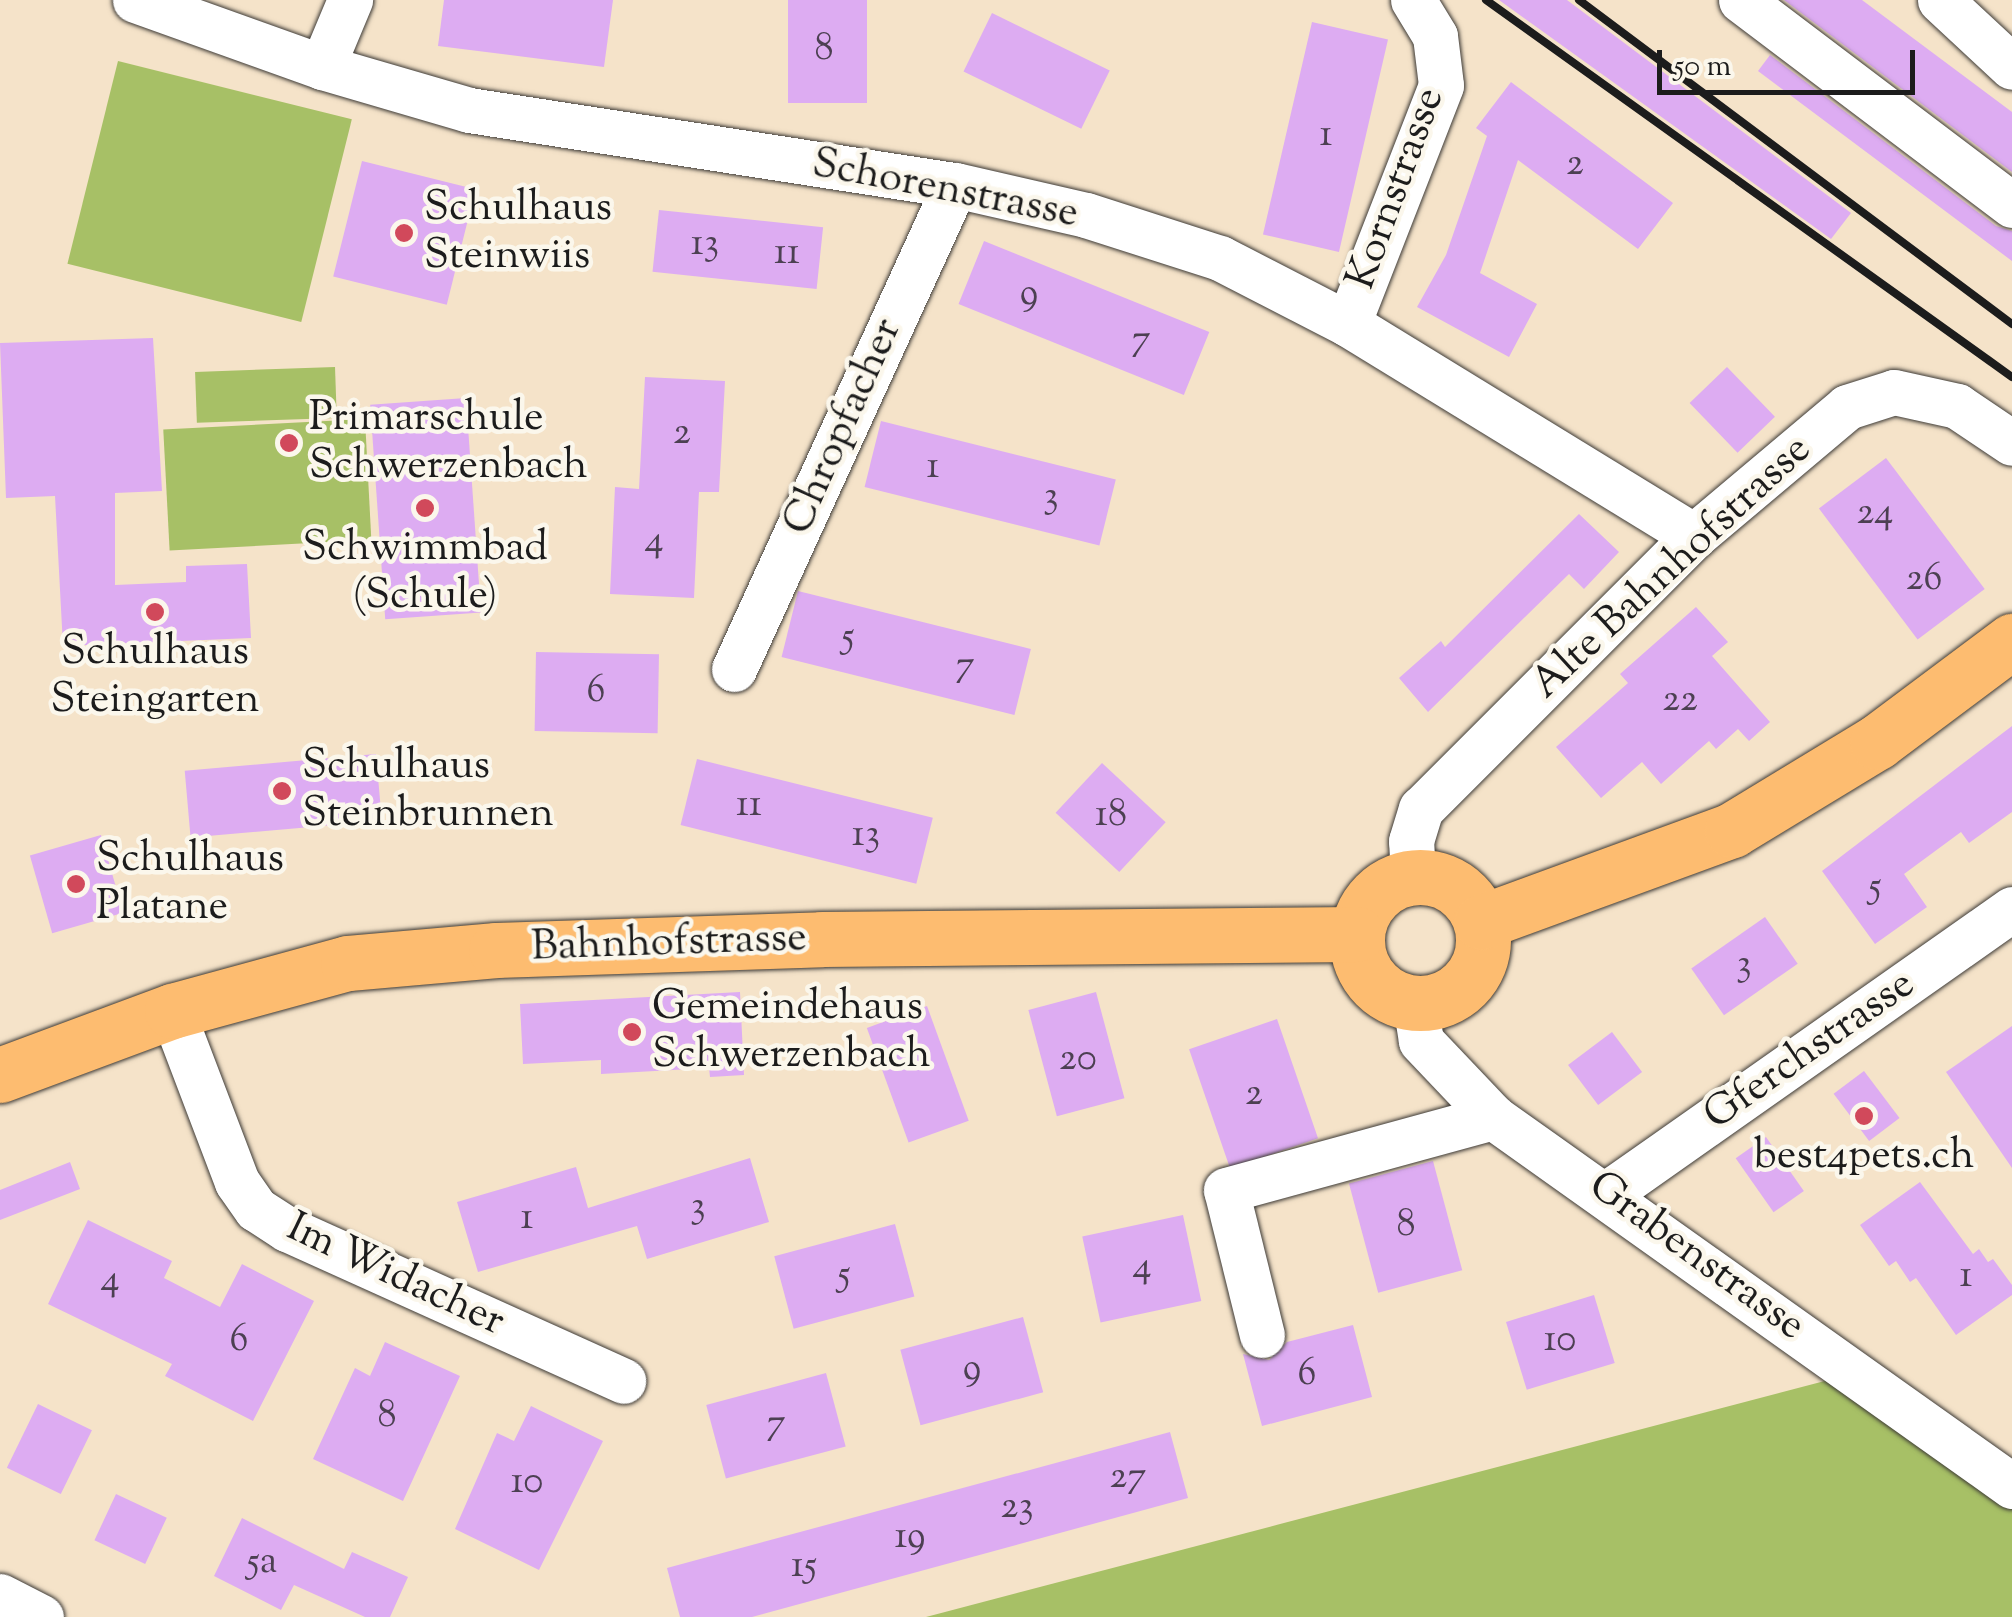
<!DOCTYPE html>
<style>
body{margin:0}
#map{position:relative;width:2012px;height:1617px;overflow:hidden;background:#f5e3c9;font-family:"Sorts Mill Goudy",serif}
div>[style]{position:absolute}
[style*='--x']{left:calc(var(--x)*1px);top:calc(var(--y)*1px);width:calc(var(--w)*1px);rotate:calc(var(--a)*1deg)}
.green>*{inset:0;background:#a7c066;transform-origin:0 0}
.building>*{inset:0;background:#ddacf2;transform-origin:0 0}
.roads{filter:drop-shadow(0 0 2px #3d3a36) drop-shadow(0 0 2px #3d3a36)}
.minor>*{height:45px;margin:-22.5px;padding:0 22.5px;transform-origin:22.5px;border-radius:22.5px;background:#fff}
.major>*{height:55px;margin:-27.5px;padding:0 27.5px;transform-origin:27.5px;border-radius:27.5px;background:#fdbc70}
.major>.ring{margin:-27.5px;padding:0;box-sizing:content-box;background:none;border:55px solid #fdbc70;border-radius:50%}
.rail>*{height:8px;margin:-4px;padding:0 4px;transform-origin:4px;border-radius:4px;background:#1c1c1c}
.dots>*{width:28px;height:28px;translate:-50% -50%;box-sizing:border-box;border:5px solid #fbf7ec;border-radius:50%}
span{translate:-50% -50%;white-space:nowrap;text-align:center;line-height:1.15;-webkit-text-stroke:9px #fbf7ec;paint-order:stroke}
.number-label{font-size:38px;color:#4c4052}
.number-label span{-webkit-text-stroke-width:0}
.street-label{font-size:42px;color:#1c1c1c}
.poi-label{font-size:42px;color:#1c1c1c}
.left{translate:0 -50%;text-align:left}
.scale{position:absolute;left:1657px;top:50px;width:258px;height:45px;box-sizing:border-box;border:5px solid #1c1c1c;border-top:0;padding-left:12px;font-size:30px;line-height:35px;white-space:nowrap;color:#1c1c1c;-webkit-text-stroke:8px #fbf7ec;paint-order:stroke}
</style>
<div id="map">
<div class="green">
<div style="left:118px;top:61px;width:241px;height:209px;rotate:14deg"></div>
<div style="left:335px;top:367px;width:51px;height:140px;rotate:88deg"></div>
<div style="left:365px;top:419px;width:121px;height:202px;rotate:87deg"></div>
<div style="clip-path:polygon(1859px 1372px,2012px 1486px,2012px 1617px,926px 1617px)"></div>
</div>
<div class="building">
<div style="clip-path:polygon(444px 0,613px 0,604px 67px,438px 46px)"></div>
<div style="left:788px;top:0;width:79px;height:103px"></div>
<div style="clip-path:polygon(1499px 0,1567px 0,1851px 213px,1831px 239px)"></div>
<div style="clip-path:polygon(1784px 0,1862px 0,2012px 112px,2012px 172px)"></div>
<div style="left:992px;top:13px;width:131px;height:65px;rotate:26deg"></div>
<div style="left:1312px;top:22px;width:78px;height:218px;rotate:13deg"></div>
<div style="clip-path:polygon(1770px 55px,1996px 226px,2012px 231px,2012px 261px,1758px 71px)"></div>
<div style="clip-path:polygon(1511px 82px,1673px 203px,1638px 249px,1518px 160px,1480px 273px,1537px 304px,1509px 357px,1417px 307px,1446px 255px,1487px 136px,1476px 128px)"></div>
<div style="left:362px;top:161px;width:117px;height:119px;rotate:14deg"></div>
<div style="left:659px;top:210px;width:165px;height:62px;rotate:6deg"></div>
<div style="left:984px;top:241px;width:243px;height:68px;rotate:22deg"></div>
<div style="clip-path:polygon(153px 338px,162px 491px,115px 493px,115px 585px,186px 582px,186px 566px,247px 564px,251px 638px,63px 646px,55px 496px,6px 498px,0 343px)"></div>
<div style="left:1727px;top:367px;width:69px;height:52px;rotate:46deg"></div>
<div style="clip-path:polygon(645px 377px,725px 381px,719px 492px,699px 492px,694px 598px,610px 594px,615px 487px,639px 489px)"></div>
<div style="left:466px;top:398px;width:215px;height:96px;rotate:86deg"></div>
<div style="left:881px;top:421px;width:242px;height:68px;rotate:14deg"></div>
<div style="left:1886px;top:458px;width:164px;height:84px;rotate:53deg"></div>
<div style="clip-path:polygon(1579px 514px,1619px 552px,1584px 589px,1569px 574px,1428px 712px,1399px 678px,1441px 641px,1445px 647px)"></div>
<div style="left:798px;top:591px;width:240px;height:68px;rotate:14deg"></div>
<div style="clip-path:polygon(1696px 607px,1728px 642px,1712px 656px,1770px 722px,1749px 741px,1738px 729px,1716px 749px,1709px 741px,1661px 784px,1642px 762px,1601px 798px,1556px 747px,1628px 683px,1620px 674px)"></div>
<div style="left:536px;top:652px;width:123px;height:79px;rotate:1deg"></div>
<div style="clip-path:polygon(2012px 726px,2012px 812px,1969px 843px,1961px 832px,1904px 874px,1927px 907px,1875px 944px,1822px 871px)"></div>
<div style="left:376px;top:754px;width:67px;height:192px;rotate:85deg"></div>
<div style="left:697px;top:759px;width:243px;height:68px;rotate:14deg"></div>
<div style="left:1102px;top:763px;width:87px;height:68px;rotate:43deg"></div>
<div style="left:101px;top:835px;width:81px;height:74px;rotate:74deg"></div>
<div style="left:1765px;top:917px;width:57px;height:90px;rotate:55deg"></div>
<div style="clip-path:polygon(740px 992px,744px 1075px,710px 1077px,709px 1068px,601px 1074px,601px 1060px,523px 1064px,520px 1004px)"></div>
<div style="left:1096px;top:992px;width:110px;height:70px;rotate:75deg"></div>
<div style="left:927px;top:1006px;width:122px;height:64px;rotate:70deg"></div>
<div style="left:1277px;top:1019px;width:126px;height:93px;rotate:71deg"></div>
<div style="clip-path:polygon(2012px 1026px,2012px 1168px,1946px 1072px)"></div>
<div style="left:1612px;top:1032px;width:50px;height:55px;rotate:53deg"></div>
<div style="left:1864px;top:1071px;width:59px;height:38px;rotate:53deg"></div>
<div style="left:1766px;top:1137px;width:66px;height:37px;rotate:55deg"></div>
<div style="clip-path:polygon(750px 1158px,769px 1222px,647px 1259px,637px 1226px,478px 1272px,457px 1202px,576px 1167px,588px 1208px)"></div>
<div style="left:1433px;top:1161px;width:113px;height:87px;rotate:75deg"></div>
<div style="clip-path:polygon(70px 1162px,80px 1189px,0 1220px,0 1190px)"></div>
<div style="clip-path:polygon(1920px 1182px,1973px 1254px,1979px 1249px,1988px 1262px,1993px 1259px,2012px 1285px,2012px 1295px,1956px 1335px,1916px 1278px,1910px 1282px,1896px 1261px,1889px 1266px,1860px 1225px)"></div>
<div style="left:1183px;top:1215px;width:88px;height:103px;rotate:78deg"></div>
<div style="clip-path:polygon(88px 1220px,172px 1261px,164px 1278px,220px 1307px,242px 1264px,314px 1301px,253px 1421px,165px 1376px,172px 1364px,48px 1304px)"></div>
<div style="left:895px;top:1224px;width:75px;height:125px;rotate:75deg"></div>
<div style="left:1594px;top:1295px;width:71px;height:92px;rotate:73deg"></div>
<div style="left:1023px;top:1317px;width:78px;height:127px;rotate:75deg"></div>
<div style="clip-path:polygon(1353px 1325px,1372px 1397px,1262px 1426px,1243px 1354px,1269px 1360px,1287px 1342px)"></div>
<div style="clip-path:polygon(385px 1342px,460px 1376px,403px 1501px,313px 1459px,355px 1368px,370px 1376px)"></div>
<div style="left:826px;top:1373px;width:76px;height:124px;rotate:75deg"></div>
<div style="left:38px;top:1404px;width:60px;height:71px;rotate:26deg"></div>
<div style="clip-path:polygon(531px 1406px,603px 1441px,539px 1570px,455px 1529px,497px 1433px,514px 1441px)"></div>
<div style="clip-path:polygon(1170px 1432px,1188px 1498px,752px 1617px,680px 1617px,667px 1568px)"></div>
<div style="left:116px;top:1494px;width:56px;height:51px;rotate:25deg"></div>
<div style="clip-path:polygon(242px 1518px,344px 1569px,352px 1552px,408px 1577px,390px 1617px,365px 1617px,294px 1585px,281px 1610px,214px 1576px)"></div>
</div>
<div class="roads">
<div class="minor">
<div style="--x:135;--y:0;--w:199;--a:19.7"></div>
<div style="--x:322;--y:67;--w:153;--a:16.3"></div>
<div style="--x:469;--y:110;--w:492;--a:8.8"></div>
<div style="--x:955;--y:185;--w:134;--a:12.9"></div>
<div style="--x:1086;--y:215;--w:141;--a:17.8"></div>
<div style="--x:1220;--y:258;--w:144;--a:27.3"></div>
<div style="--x:1348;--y:324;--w:406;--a:31.5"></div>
<div style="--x:1741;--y:0;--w:340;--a:37.1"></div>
<div style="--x:1940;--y:0;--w:98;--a:42.9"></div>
<div style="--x:322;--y:67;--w:73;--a:-67.3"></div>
<div style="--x:1348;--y:324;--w:256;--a:-68.7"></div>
<div style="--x:1441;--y:85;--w:49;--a:-97"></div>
<div style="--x:1435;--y:36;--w:42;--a:-121.4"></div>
<div style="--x:734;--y:669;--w:532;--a:-65.46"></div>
<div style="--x:1413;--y:877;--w:36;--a:-93"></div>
<div style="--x:1411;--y:841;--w:34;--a:-73"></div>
<div style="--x:1421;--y:809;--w:386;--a:-45"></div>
<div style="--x:1694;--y:536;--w:200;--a:-40.1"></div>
<div style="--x:1847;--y:407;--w:49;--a:-17.7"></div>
<div style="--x:1894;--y:392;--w:65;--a:12.5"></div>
<div style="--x:1957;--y:406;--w:66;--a:33.9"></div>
<div style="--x:1415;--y:1003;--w:38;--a:81"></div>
<div style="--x:1421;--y:1041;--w:105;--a:46.5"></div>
<div style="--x:1493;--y:1117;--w:637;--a:35.41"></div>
<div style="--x:172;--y:1011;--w:183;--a:69.2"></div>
<div style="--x:237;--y:1182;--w:33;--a:55"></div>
<div style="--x:256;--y:1209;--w:37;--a:33"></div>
<div style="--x:287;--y:1229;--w:369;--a:24.3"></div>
<div style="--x:1608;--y:1193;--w:494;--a:-35.1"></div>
<div style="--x:1262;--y:1335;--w:149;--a:-103.9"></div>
<div style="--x:1226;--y:1190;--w:277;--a:-15.3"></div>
<div style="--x:0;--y:1596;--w:46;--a:27.1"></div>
</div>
<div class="major">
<div class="ring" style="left:1357px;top:877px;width:71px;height:71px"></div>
<div style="--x:1481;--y:922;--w:267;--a:-20.1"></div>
<div style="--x:1732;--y:830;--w:170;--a:-31.3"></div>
<div style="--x:1877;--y:742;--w:169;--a:-36.8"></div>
<div style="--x:0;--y:1075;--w:184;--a:-20.4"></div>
<div style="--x:172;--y:1011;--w:182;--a:-15.3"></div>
<div style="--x:348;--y:963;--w:149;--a:-5"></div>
<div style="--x:496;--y:950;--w:326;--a:-1.9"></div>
<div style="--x:822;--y:939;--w:535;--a:-0.54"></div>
</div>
</div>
<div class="rail">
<div style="--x:1486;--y:0;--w:647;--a:35.63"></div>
<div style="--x:1579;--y:0;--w:541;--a:36.81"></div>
</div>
<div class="dots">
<div style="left:404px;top:233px;background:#d1495b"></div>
<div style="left:289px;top:443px;background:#d1495b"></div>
<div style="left:425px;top:508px;background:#d1495b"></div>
<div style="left:155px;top:612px;background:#d1495b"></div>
<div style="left:282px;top:791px;background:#d1495b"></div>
<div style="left:76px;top:884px;background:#d1495b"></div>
<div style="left:632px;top:1032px;background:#d1495b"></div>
<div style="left:1864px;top:1116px;background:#d1495b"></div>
</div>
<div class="number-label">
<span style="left:824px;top:51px">8</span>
<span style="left:1326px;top:137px">1</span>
<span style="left:1575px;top:166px">2</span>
<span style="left:705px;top:246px">13</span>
<span style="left:787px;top:255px">11</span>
<span style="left:1029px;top:296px">9</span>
<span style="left:1141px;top:342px">7</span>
<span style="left:682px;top:435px">2</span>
<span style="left:933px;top:469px">1</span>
<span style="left:1051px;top:499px">3</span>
<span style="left:1875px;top:515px">24</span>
<span style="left:654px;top:543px">4</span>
<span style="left:1924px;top:581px">26</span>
<span style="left:848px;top:639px">5</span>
<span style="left:965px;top:668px">7</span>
<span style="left:596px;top:693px">6</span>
<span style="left:1680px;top:702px">22</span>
<span style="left:749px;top:807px">11</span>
<span style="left:1111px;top:817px">18</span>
<span style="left:866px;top:837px">13</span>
<span style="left:1875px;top:889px">5</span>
<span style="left:1744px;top:967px">3</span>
<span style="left:1078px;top:1061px">20</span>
<span style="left:1254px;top:1096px">2</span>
<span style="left:698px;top:1209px">3</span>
<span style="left:527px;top:1220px">1</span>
<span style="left:1406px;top:1227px">8</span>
<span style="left:1142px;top:1269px">4</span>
<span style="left:844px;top:1277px">5</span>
<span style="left:1966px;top:1278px">1</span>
<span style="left:110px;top:1282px">4</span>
<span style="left:239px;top:1342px">6</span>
<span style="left:1560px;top:1342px">10</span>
<span style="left:972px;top:1371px">9</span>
<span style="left:1307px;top:1376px">6</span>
<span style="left:387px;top:1418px">8</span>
<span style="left:776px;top:1426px">7</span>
<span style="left:1128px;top:1479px">27</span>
<span style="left:527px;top:1484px">10</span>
<span style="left:1017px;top:1509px">23</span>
<span style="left:910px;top:1539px">19</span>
<span style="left:262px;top:1564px">5a</span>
<span style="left:804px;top:1568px">15</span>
</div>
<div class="street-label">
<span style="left:1397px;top:189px;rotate:-70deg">Kornstrasse</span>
<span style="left:945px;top:190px;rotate:11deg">Schorenstrasse</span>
<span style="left:844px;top:427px;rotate:-66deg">Chropfacher</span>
<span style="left:1672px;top:568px;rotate:-43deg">Alte Bahnhofstrasse</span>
<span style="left:669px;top:944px;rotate:-2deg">Bahnhofstrasse</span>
<span style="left:1810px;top:1051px;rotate:-35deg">Gferchstrasse</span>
<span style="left:1696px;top:1257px;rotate:36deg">Grabenstrasse</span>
<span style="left:395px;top:1276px;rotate:25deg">Im Widacher</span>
</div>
<div class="poi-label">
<span class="left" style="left:424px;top:233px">Schulhaus<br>Steinwiis</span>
<span class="left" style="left:309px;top:443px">Primarschule<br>Schwerzenbach</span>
<span style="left:425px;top:573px">Schwimmbad<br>(Schule)</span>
<span style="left:155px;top:677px">Schulhaus<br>Steingarten</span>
<span class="left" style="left:302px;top:791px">Schulhaus<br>Steinbrunnen</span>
<span class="left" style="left:96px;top:884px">Schulhaus<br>Platane</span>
<span class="left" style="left:652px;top:1032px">Gemeindehaus<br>Schwerzenbach</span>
<span style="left:1864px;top:1157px">best4pets.ch</span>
</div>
<div class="scale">50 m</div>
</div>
